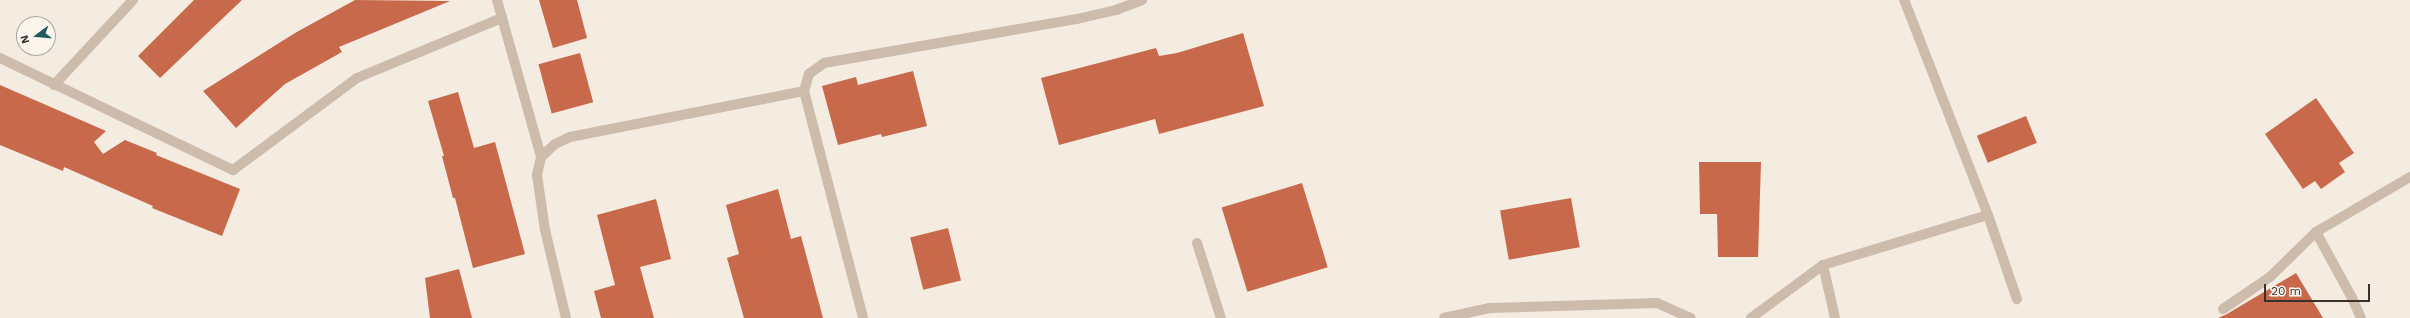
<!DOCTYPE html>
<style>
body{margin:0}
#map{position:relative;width:2410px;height:318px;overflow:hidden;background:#f4ebe1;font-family:"Work Sans",sans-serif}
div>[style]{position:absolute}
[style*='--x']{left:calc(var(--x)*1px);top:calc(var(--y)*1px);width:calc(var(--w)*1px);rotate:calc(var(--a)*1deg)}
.building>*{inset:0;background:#c8694b;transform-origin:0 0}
.minor>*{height:10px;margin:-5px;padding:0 5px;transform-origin:5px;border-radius:5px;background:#cdbbac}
span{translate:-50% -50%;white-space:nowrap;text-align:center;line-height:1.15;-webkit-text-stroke:4px #fbf5ee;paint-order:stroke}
.north{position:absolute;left:16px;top:16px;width:40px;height:40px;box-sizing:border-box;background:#fbf5ee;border:1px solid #aea6a0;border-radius:50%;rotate:254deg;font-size:11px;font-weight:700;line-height:16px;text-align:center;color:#3b302b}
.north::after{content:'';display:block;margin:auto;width:14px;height:18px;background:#1f5a5e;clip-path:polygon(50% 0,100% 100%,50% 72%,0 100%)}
.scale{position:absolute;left:2264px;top:284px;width:106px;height:18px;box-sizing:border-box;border:2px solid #3b302b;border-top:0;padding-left:5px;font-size:12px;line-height:14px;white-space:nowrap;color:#3b302b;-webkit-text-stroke:3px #fbf5ee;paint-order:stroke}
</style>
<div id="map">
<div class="building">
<div style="clip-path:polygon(194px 0,242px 0,160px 78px,138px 56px)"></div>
<div style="clip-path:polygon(355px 0,450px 1px,339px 47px,342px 52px,285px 84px,236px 128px,203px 91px,295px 33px)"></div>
<div style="clip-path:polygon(539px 0,577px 0,587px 38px,553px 48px)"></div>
<div style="clip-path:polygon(1243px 33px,1264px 106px,1159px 134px,1155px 119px,1059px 145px,1041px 78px,1156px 48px,1159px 56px,1177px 53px)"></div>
<div style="left:580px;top:53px;width:51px;height:43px;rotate:75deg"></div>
<div style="clip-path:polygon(913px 71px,927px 126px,882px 137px,881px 134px,838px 145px,822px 86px,856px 77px,858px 85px)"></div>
<div style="clip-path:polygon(0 85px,106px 131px,94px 142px,103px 154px,125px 140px,157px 153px,156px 155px,240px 189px,222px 236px,152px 208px,153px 206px,64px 167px,63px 171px,0 145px)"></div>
<div style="clip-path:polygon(458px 92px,474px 148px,495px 142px,525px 254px,473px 268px,455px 198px,453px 198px,442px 156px,444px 156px,428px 101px)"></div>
<div style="clip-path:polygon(2316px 98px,2354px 153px,2339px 163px,2345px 172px,2321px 189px,2315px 181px,2303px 189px,2265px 134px)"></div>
<div style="left:2026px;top:116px;width:29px;height:53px;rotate:68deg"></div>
<div style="clip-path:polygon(1699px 162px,1761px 162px,1758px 257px,1718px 257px,1717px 214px,1700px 214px)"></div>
<div style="left:1302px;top:183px;width:88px;height:84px;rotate:73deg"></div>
<div style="clip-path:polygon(778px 189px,791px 239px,801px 236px,823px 318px,744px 318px,727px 258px,739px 254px,726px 205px)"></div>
<div style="left:1571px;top:198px;width:50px;height:72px;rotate:80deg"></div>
<div style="clip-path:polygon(656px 199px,671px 259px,640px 267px,654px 318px,601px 318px,594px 291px,615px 285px,597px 215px)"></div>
<div style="left:948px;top:228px;width:54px;height:39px;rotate:76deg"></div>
<div style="clip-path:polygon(459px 269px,472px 318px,430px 318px,425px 278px)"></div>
<div style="clip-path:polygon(2296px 273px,2323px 318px,2218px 318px,2227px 314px)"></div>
</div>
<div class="minor">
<div style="--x:497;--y:0;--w:163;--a:74.3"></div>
<div style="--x:0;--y:58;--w:259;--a:25.7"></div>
<div style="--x:233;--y:170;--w:154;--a:-36.6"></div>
<div style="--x:357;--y:78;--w:157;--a:-22.5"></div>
<div style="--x:54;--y:85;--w:116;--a:-47.1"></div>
<div style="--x:804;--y:91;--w:235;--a:75.4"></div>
<div style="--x:1988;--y:215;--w:89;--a:71"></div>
<div style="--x:1197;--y:243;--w:79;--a:72.3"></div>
<div style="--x:1823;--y:265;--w:54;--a:77.2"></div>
<div style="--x:2223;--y:309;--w:57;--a:-34.2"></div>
<div style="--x:2270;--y:277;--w:64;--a:-44.4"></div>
<div style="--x:566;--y:318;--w:90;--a:-103.4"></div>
<div style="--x:545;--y:230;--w:56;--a:-98.3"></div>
<div style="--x:537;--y:175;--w:18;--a:-77"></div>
<div style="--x:541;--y:157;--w:19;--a:-43"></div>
<div style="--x:555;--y:144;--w:17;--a:-25"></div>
<div style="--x:570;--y:137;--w:238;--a:-11.1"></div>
<div style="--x:804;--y:91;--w:18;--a:-74"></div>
<div style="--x:809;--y:74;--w:19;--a:-36"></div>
<div style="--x:824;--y:63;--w:257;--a:-9.9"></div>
<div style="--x:1077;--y:19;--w:40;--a:-13"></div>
<div style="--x:1116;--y:10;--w:28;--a:-21"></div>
<div style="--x:1444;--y:318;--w:47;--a:-12.3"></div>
<div style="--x:1490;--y:308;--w:167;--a:-1.7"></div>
<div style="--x:1657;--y:303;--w:37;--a:24"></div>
<div style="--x:1751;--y:318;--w:89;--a:-36.4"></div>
<div style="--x:1823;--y:265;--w:172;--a:-16.9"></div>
<div style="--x:1988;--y:215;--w:231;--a:-111.3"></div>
<div style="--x:2361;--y:318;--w:24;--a:-114"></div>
<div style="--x:2351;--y:296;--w:73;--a:-118.7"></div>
<div style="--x:2316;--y:232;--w:109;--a:-30.3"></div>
</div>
<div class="north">N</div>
<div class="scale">20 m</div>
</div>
